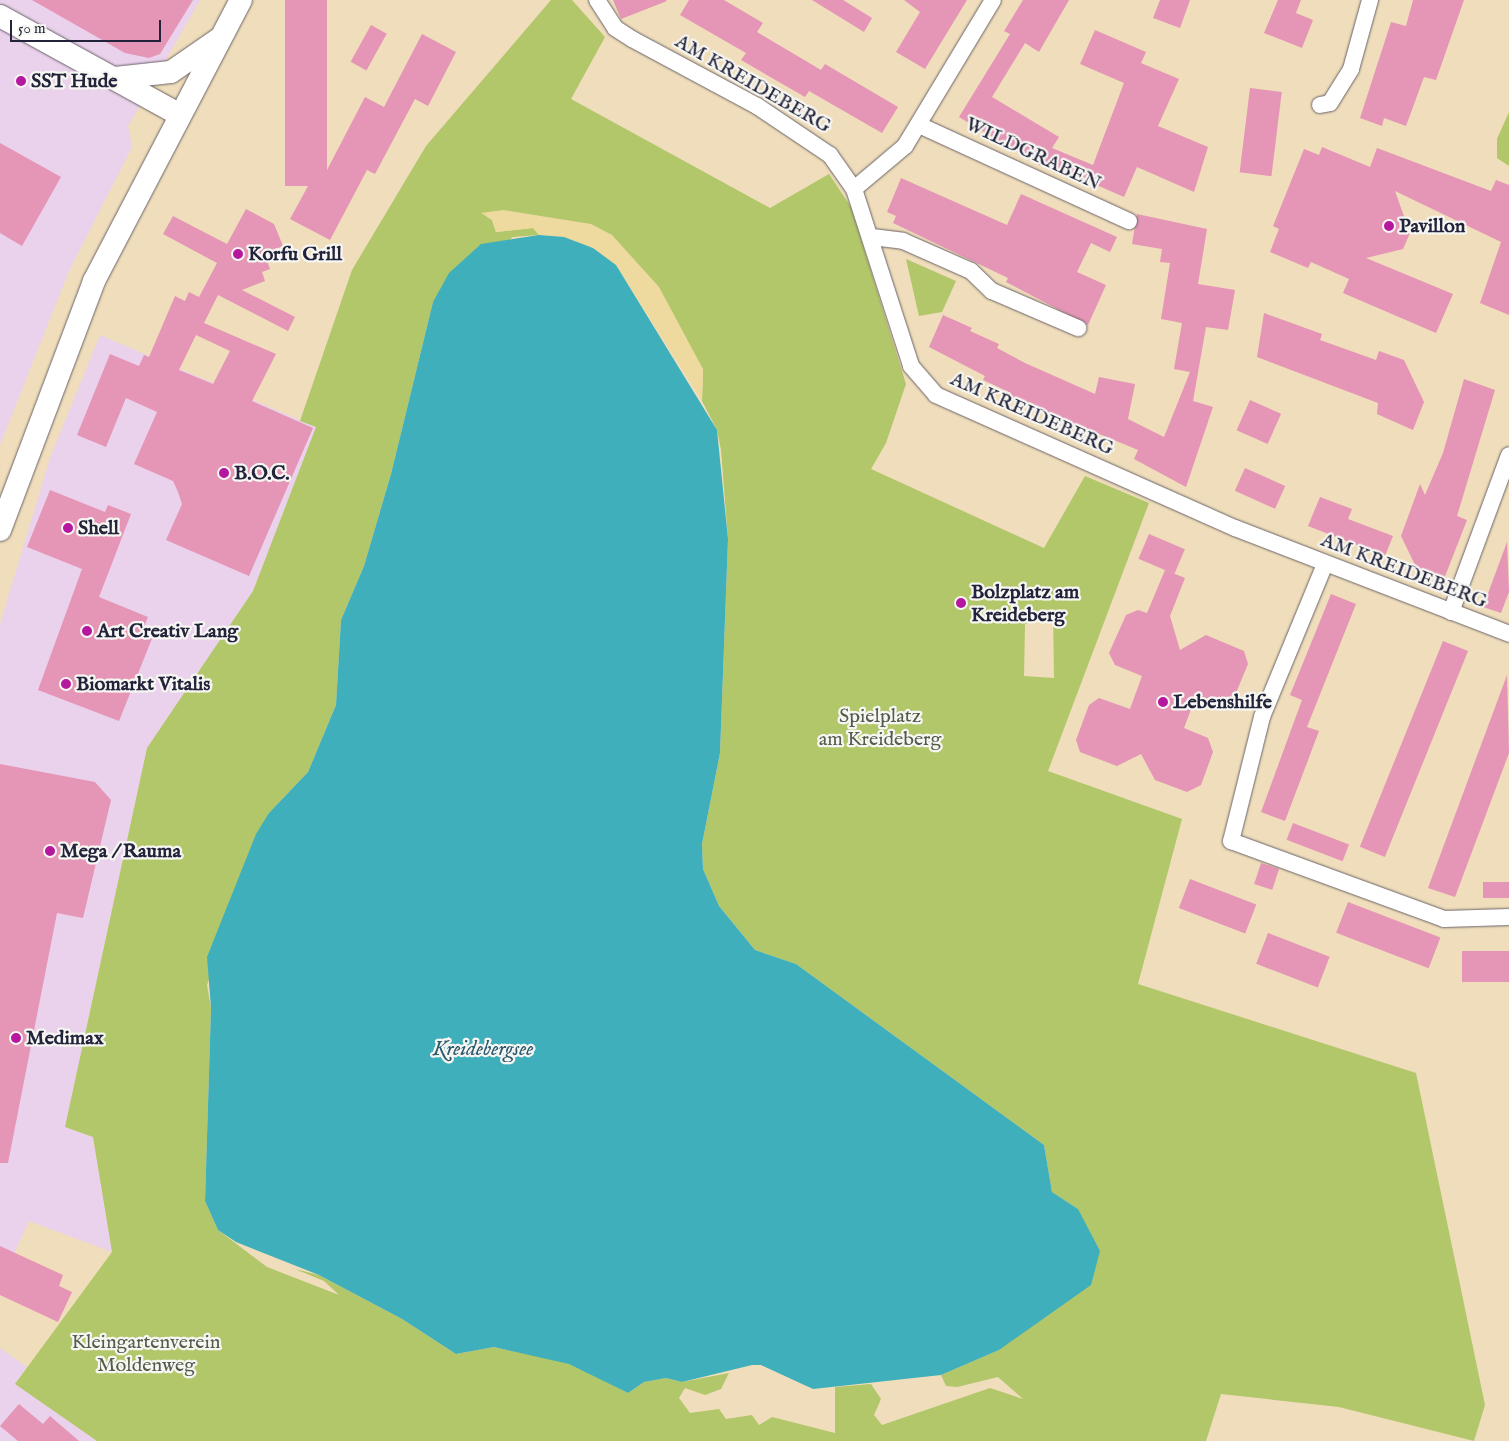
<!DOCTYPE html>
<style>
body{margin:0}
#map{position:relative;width:1509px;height:1441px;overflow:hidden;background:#efddbb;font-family:"IM FELL English",serif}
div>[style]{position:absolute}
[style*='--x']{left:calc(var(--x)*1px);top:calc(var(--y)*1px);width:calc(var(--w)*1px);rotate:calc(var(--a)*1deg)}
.built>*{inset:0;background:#ead1ec}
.green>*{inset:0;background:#b2c66a}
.sand>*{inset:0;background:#eeda9e}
.water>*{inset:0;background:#40afbc}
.building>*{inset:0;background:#e595b5;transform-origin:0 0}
.roads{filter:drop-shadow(0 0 1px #6a6368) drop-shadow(0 0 1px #6a6368)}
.street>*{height:16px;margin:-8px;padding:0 8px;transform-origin:8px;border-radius:8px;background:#fff}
.secondary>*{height:22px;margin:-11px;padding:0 11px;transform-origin:11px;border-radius:11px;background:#fff}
.dots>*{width:14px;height:14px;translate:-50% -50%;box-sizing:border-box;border:2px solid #f6f6f2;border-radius:50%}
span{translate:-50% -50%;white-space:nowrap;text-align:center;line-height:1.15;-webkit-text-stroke:4.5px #f6f6f2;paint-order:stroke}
.poi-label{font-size:20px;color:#22223b;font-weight:700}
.left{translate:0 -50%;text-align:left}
.street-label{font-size:20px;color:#22223b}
.park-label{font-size:20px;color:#545b4b}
.water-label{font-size:21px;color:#2e5a6f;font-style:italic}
.scale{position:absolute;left:10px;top:20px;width:151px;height:22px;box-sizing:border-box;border:2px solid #22223b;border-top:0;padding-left:6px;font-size:15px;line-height:18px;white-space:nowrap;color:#22223b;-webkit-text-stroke:4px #f6f6f2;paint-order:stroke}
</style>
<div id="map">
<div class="built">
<div style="clip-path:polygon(0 0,200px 0,128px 126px,132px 147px,69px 271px,0 445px)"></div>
<div style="clip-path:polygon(100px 335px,316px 427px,253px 591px,147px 748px,65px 1127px,93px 1137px,112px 1252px,29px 1221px,0 1285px,0 624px,50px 458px)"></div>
<div style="clip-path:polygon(0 1348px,27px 1367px,15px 1384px,97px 1441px,0 1441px)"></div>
</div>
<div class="green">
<div style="clip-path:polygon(evenodd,551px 0,572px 0,605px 37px,571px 99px,770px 208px,829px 174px,851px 207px,906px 384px,886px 443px,871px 469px,1044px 548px,1085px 476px,1149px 503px,1048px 771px,1182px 819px,1138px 984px,1416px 1073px,1485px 1405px,1474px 1441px,1339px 1407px,1221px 1394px,1206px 1441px,97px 1441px,15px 1384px,112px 1252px,93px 1137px,65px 1127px,147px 748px,253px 591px,316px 427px,300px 421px,352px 270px,426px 146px,551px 0,482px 213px,612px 235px,703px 369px,702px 401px,717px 430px,721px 450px,728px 539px,720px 753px,702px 844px,703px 869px,719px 906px,755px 950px,796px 964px,1044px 1145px,1052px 1192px,1078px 1209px,999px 1350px,941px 1375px,946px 1386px,957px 1387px,998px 1377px,1023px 1399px,990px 1388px,882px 1425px,874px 1415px,881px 1399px,871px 1384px,835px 1387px,835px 1433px,772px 1417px,759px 1425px,752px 1415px,726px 1419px,719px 1409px,690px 1413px,679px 1398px,685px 1388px,705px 1395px,721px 1389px,729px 1373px,682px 1382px,666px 1378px,644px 1382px,628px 1393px,569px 1363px,494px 1347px,456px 1354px,402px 1319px,319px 1275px,295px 1269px,324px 1281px,339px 1295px,267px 1267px,218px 1230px,205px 1201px,211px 1008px,207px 985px,269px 813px,308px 772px,336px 705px,341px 620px,364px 566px,391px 474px,433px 302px,513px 237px,539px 235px,533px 228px,496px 232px,492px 220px,482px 213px,551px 0,1053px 611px,1054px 678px,1024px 676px,1025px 624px,1053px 611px)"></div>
<div style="clip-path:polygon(1509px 112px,1509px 166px,1497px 158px,1497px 139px)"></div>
<div style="clip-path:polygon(906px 259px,956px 281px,942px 312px,919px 316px)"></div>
</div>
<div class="sand">
<div style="clip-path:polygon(503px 210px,591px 224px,612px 235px,659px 287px,703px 369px,702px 401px,616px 265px,593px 248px,564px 237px,539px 235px,533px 228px,496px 232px,492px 220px,481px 213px)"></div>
</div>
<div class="water">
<div style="clip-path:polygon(539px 235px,564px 237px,593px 248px,616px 265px,717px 430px,728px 539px,720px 753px,702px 844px,703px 869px,719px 906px,755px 950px,796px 964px,1044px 1145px,1052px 1192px,1078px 1209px,1100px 1251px,1091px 1285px,999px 1350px,941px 1375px,813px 1389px,761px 1365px,752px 1365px,682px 1382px,666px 1378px,644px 1382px,628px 1393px,569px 1364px,494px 1347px,456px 1354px,402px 1319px,319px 1275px,236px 1242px,218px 1230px,205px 1201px,211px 1008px,207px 957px,256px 834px,269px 813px,308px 772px,336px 705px,341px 620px,364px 566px,391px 474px,433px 302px,449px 273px,481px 244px)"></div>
</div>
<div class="building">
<div style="clip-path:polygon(32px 0,193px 0,160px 54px,149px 58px,125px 53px)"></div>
<div style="left:285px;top:0;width:42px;height:186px"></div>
<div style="clip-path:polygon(613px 0,666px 0,667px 1px,621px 19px)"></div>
<div style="clip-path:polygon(689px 0,724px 0,763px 23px,757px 32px,821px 70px,825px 64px,898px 107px,882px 133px,809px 91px,805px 97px,741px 60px,746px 53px,680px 15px)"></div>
<div style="clip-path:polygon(812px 0,843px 0,872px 18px,864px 32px)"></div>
<div style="clip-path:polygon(904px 0,967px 0,925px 69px,896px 52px,920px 12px)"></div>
<div style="clip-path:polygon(1023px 0,1069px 0,1039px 52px,1025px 43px,992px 97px,1059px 137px,1052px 148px,1093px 165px,1124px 83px,1080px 64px,1095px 30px,1146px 52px,1141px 63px,1179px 79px,1158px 126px,1208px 147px,1194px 192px,1137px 167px,1124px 197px,1044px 162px,1041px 166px,959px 117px,1010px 34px,1004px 31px)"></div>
<div style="clip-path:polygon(1160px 0,1190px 0,1180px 28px,1153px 18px)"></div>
<div style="clip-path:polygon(1278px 0,1301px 0,1296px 13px,1313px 20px,1302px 48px,1264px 33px)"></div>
<div style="clip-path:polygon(1413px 0,1464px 0,1436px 80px,1424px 77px,1406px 126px,1384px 118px,1382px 126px,1360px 118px,1391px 22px,1406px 26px)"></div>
<div style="left:371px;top:25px;width:18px;height:42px;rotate:29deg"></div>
<div style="clip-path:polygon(422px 34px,456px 52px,428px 106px,415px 99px,375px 174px,367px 170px,330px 240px,290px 219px,319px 166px,327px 170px,365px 97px,384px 107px)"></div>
<div style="left:1250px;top:88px;width:32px;height:85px;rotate:7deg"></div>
<div style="clip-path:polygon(0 143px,61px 177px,22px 246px,0 233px)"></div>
<div style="clip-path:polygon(1322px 147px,1370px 167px,1377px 148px,1491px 191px,1496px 180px,1509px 185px,1509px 315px,1480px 303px,1501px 242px,1395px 191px,1410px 233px,1403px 249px,1366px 258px,1453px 294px,1436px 333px,1343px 293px,1349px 279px,1311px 262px,1308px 268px,1270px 252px,1279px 229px,1273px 226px,1304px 149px,1319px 155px)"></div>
<div style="clip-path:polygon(901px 178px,1007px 225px,1021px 194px,1117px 237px,1110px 252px,1091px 243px,1077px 272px,1106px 285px,1088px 325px,1006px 282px,1008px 278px,893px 223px,896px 216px,887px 212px)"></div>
<div style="clip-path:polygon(evenodd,246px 209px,274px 224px,283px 246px,273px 250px,276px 258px,267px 261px,270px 269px,262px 272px,265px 281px,242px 290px,295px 317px,288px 331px,218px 295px,204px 323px,276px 354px,252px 401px,313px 428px,249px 576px,166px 540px,182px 504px,178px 492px,173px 481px,134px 464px,157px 412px,126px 398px,106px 447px,77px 435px,110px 354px,139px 366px,144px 355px,149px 357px,175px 296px,185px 301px,189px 292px,199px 297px,217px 263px,163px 234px,173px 216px,227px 244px,246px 209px,196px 335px,230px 351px,213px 384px,179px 370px,196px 335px)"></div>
<div style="clip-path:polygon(1137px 214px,1207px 229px,1198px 284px,1235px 290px,1228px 330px,1206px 327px,1193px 401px,1213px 407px,1186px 487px,1134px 459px,1138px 450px,1010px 397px,1011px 393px,983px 380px,985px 376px,929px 347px,943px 315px,972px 328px,970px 331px,999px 344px,997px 348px,1025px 363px,1095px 394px,1099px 377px,1135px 384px,1128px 419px,1164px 437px,1190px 372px,1174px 369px,1182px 323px,1161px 319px,1170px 263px,1160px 262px,1162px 249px,1132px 244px)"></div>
<div style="clip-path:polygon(1264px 313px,1322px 334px,1320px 340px,1376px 360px,1379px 351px,1404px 360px,1424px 402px,1413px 430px,1377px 414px,1378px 403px,1257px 357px)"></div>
<div style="clip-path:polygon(1464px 379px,1495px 390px,1457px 516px,1467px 520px,1444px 579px,1417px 569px,1401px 536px,1420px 484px,1425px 495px,1443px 453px)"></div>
<div style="left:1250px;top:400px;width:34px;height:33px;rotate:24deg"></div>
<div style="left:1245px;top:468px;width:44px;height:25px;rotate:24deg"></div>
<div style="clip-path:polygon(50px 490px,105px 512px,108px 505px,131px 514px,99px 597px,148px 617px,142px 632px,153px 636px,119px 721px,38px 690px,82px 569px,27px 547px)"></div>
<div style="clip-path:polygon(1320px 497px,1352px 509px,1348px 519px,1393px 536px,1385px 556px,1308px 526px)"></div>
<div style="left:1149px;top:534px;width:39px;height:27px;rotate:23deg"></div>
<div style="clip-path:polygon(1507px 542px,1509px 592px,1501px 613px,1483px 607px)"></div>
<div style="clip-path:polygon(1165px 570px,1185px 578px,1170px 616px,1180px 650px,1206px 635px,1244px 651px,1248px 664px,1233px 700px,1219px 705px,1196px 696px,1184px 728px,1208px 738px,1213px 752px,1201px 785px,1187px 792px,1155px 780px,1141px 754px,1117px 766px,1080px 752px,1076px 740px,1089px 705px,1099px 698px,1130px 709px,1142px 676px,1115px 665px,1109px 653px,1126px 615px,1138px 610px,1147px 613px)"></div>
<div style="clip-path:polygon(1331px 594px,1356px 604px,1307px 727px,1319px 731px,1285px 821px,1261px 812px,1302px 700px,1290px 695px)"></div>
<div style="left:1443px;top:641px;width:27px;height:222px;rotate:22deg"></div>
<div style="clip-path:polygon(1507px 675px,1509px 753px,1455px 897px,1428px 888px)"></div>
<div style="clip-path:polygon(0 764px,95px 782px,111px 800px,83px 918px,57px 913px,8px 1163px,0 1163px)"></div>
<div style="left:1293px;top:823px;width:60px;height:18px;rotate:21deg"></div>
<div style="left:1261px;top:863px;width:19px;height:22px;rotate:18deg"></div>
<div style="left:1190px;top:879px;width:71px;height:31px;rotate:21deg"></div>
<div style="left:1509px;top:882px;width:16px;height:26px;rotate:90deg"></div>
<div style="left:1348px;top:902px;width:99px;height:33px;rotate:21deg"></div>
<div style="left:1268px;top:933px;width:66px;height:33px;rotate:21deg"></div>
<div style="left:1509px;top:951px;width:31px;height:47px;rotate:90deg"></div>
<div style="clip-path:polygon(0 1246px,63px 1275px,59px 1286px,72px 1292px,58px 1322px,0 1295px)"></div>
<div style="clip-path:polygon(19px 1404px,43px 1424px,50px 1416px,79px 1441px,18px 1441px,0 1426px)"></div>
</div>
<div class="roads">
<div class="street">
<div style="--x:597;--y:0;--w:33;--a:57"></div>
<div style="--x:615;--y:28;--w:20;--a:33"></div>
<div style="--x:632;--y:39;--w:142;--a:28.2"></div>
<div style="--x:757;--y:106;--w:88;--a:33.9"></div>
<div style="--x:830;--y:155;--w:42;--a:54.8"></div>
<div style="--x:854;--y:189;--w:186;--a:72.1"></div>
<div style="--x:911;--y:366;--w:38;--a:49"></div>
<div style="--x:936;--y:395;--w:327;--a:24"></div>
<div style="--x:1235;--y:528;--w:294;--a:21.1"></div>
<div style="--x:1320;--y:105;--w:10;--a:-11"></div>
<div style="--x:1330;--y:103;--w:40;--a:-58"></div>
<div style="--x:1351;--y:69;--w:72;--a:-74.6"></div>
<div style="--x:919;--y:125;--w:231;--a:24.6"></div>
<div style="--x:854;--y:189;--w:67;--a:-40.1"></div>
<div style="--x:905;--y:146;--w:170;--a:-58.9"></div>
<div style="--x:872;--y:237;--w:31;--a:7"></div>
<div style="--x:903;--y:241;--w:74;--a:23.8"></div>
<div style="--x:971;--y:271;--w:29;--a:44"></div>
<div style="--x:992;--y:291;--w:94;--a:23.3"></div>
<div style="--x:1325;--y:564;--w:165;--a:112.4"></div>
<div style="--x:1262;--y:717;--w:128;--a:104"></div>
<div style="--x:1231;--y:841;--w:227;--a:20.1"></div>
<div style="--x:1444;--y:919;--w:65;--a:-1.8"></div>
<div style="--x:1451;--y:612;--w:167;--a:-69.7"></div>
</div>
<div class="secondary">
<div style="--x:0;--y:16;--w:205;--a:28.8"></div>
<div style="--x:115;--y:78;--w:56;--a:-6.1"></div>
<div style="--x:171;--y:72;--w:58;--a:-34.5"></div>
<div style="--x:0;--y:530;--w:266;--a:-69.3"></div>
<div style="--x:94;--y:281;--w:317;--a:-62.4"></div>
</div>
</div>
<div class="dots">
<div style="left:21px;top:81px;background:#b5179e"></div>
<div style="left:1389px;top:226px;background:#b5179e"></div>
<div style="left:238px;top:254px;background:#b5179e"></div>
<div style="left:224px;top:473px;background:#b5179e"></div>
<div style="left:68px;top:528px;background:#b5179e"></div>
<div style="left:961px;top:603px;background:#b5179e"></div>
<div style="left:87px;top:631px;background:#b5179e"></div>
<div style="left:66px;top:684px;background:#b5179e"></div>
<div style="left:1163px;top:702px;background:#b5179e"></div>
<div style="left:50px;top:851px;background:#b5179e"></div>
<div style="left:16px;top:1038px;background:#b5179e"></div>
</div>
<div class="poi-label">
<span class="left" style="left:31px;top:81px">SST Hude</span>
<span class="left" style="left:1399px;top:226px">Pavillon</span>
<span class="left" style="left:248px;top:254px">Korfu Grill</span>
<span class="left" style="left:234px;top:473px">B.O.C.</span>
<span class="left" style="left:78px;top:528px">Shell</span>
<span class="left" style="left:971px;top:604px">Bolzplatz am<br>Kreideberg</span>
<span class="left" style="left:97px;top:631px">Art Creativ Lang</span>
<span class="left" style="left:76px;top:684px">Biomarkt Vitalis</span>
<span class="left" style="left:1173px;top:702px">Lebenshilfe</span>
<span class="left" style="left:60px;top:851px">Mega / Rauma</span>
<span class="left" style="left:26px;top:1038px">Medimax</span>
</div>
<div class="street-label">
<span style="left:753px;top:84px;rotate:30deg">AM KREIDEBERG</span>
<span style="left:1033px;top:154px;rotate:25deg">WILDGRABEN</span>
<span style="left:1032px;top:414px;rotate:24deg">AM KREIDEBERG</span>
<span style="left:1404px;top:571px;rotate:21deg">AM KREIDEBERG</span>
</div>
<div class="park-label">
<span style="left:880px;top:728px">Spielplatz<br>am Kreideberg</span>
<span style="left:146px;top:1354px">Kleingartenverein<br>Moldenweg</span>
</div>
<div class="water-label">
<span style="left:483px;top:1050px">Kreidebergsee</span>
</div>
<div class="scale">50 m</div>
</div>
